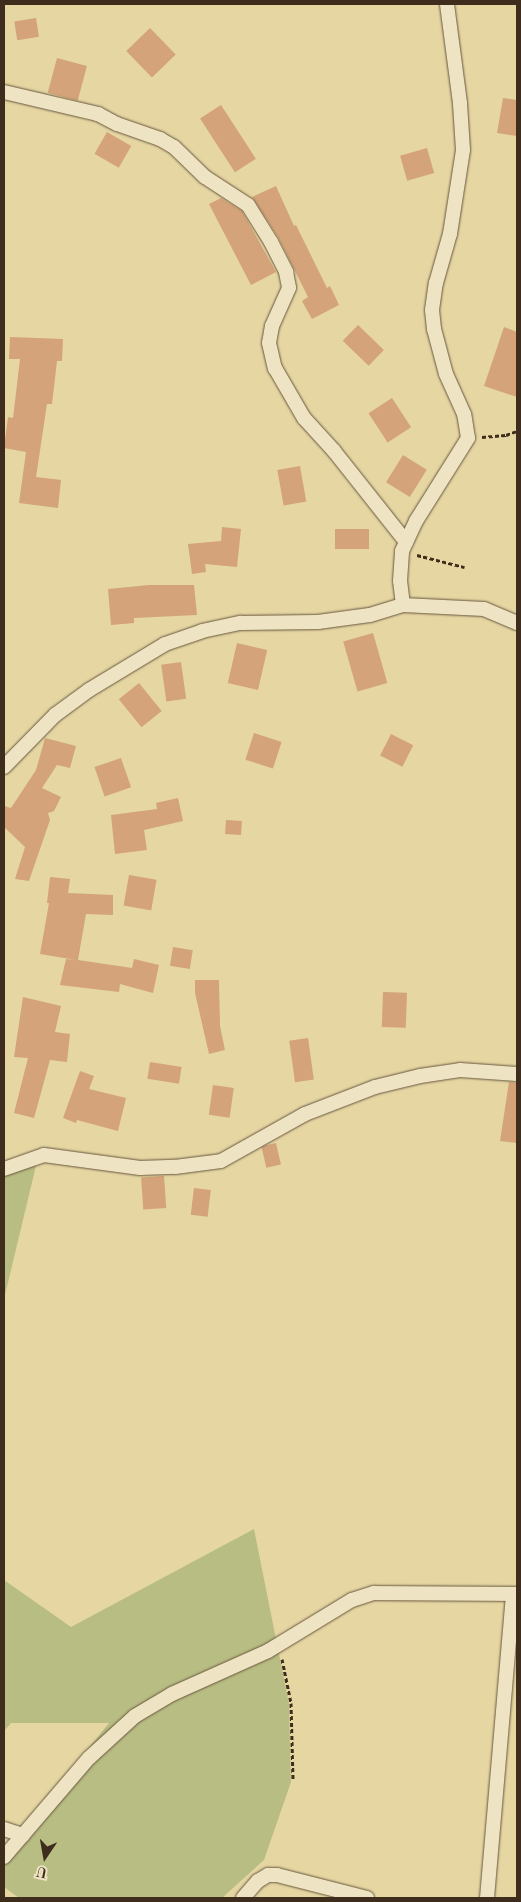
<!DOCTYPE html>
<style>
body{margin:0}
#map{position:relative;width:521px;height:1902px;overflow:hidden;background:#e5d6a2;font-family:"Old Standard TT",serif}
div>[style]{position:absolute}
[style*='--x']{left:calc(var(--x)*1px);top:calc(var(--y)*1px);width:calc(var(--w)*1px);rotate:calc(var(--a)*1deg)}
.green>*{inset:0;background:#b8bd83}
.building>*{inset:0;background:#d4a379;transform-origin:0 0}
.path>*{height:3px;margin-top:-1.5px;transform-origin:0;background:repeating-linear-gradient(90deg,#3e2c1d 0 4px,transparent 0 6.5px)}
.roads{filter:drop-shadow(0 0 1px #68563e) drop-shadow(0 0 1px #68563e)}
.minor>*{height:14px;margin:-7px;padding:0 7px;transform-origin:7px;border-radius:7px;background:#eee4c3}
span{translate:-50% -50%;white-space:nowrap;text-align:center;line-height:1.15;-webkit-text-stroke:5px #eee4c3;paint-order:stroke}
.frame{position:absolute;inset:0;border:5px solid #3e2c1d;pointer-events:none}
.north{position:absolute;left:20px;top:1832px;width:50px;height:50px;-webkit-text-stroke:4px #eee4c3;paint-order:stroke;rotate:192deg;font-size:14px;font-weight:700;line-height:20px;text-align:center;color:#3e2c1d}
.north::after{content:'';display:block;margin:auto;width:18px;height:22px;background:#3e2c1d;clip-path:polygon(50% 0,100% 100%,50% 72%,0 100%)}
</style>
<div id="map">
<div class="green">
<div style="clip-path:polygon(40px 1149px,4px 1299px,4px 1176px)"></div>
<div style="clip-path:polygon(254px 1529px,289px 1704px,291px 1782px,264px 1860px,222px 1898px,19px 1898px,4px 1887px,4px 1846px,41px 1807px,109px 1723px,11px 1723px,4px 1731px,4px 1580px,71px 1627px)"></div>
</div>
<div class="building">
<div style="left:36px;top:18px;width:19px;height:22px;rotate:81deg"></div>
<div style="left:150px;top:28px;width:37px;height:33px;rotate:46deg"></div>
<div style="left:57px;top:58px;width:31px;height:36px;rotate:15deg"></div>
<div style="clip-path:polygon(503px 98px,517px 100px,517px 136px,497px 133px)"></div>
<div style="left:221px;top:105px;width:64px;height:25px;rotate:57deg"></div>
<div style="left:107px;top:132px;width:28px;height:25px;rotate:30deg"></div>
<div style="left:427px;top:148px;width:26px;height:28px;rotate:74deg"></div>
<div style="clip-path:polygon(276px 186px,294px 226px,296px 225px,327px 288px,330px 286px,339px 305px,312px 319px,302px 301px,308px 297px,278px 237px,252px 197px)"></div>
<div style="clip-path:polygon(221px 198px,242px 211px,276px 272px,251px 285px,209px 204px)"></div>
<div style="left:358px;top:325px;width:36px;height:22px;rotate:44deg"></div>
<div style="clip-path:polygon(504px 327px,517px 332px,517px 397px,484px 386px)"></div>
<div style="clip-path:polygon(10px 337px,63px 339px,62px 361px,57px 361px,52px 404px,47px 404px,36px 477px,61px 480px,58px 508px,19px 503px,26px 452px,4px 448px,8px 417px,13px 418px,20px 359px,9px 359px)"></div>
<div style="left:392px;top:398px;width:35px;height:28px;rotate:57deg"></div>
<div style="left:403px;top:455px;width:28px;height:32px;rotate:32deg"></div>
<div style="left:300px;top:466px;width:36px;height:23px;rotate:80deg"></div>
<div style="clip-path:polygon(222px 527px,241px 529px,237px 567px,205px 564px,206px 572px,192px 574px,188px 544px,221px 541px)"></div>
<div style="left:335px;top:529px;width:34px;height:20px"></div>
<div style="clip-path:polygon(149px 585px,194px 585px,197px 615px,134px 618px,134px 623px,111px 625px,108px 589px)"></div>
<div style="left:373px;top:633px;width:52px;height:31px;rotate:74deg"></div>
<div style="left:237px;top:643px;width:31px;height:41px;rotate:13deg"></div>
<div style="left:181px;top:662px;width:37px;height:20px;rotate:82deg"></div>
<div style="left:139px;top:683px;width:36px;height:26px;rotate:51deg"></div>
<div style="left:254px;top:733px;width:29px;height:28px;rotate:18deg"></div>
<div style="left:391px;top:734px;width:25px;height:24px;rotate:27deg"></div>
<div style="clip-path:polygon(45px 738px,76px 746px,70px 768px,57px 765px,42px 788px,61px 797px,54px 811px,48px 813px,50px 820px,29px 881px,15px 879px,25px 847px,4px 827px,4px 806px,11px 808px,36px 770px)"></div>
<div style="left:121px;top:758px;width:31px;height:28px;rotate:71deg"></div>
<div style="clip-path:polygon(178px 798px,183px 821px,144px 830px,147px 850px,115px 854px,111px 815px,157px 809px,156px 803px)"></div>
<div style="left:226px;top:820px;width:16px;height:14px;rotate:4deg"></div>
<div style="left:129px;top:875px;width:28px;height:31px;rotate:10deg"></div>
<div style="clip-path:polygon(50px 877px,70px 879px,68px 893px,113px 895px,113px 915px,86px 914px,78px 960px,132px 968px,134px 959px,159px 965px,153px 993px,120px 984px,119px 992px,60px 985px,66px 959px,76px 960px,40px 954px,49px 903px,47px 903px)"></div>
<div style="left:173px;top:947px;width:20px;height:19px;rotate:9deg"></div>
<div style="clip-path:polygon(195px 980px,219px 980px,220px 1026px,225px 1050px,209px 1054px,195px 993px)"></div>
<div style="left:383px;top:992px;width:24px;height:35px;rotate:2deg"></div>
<div style="clip-path:polygon(23px 997px,61px 1006px,55px 1032px,70px 1034px,67px 1062px,50px 1060px,34px 1118px,14px 1113px,28px 1058px,14px 1057px)"></div>
<div style="left:308px;top:1038px;width:42px;height:19px;rotate:82deg"></div>
<div style="left:150px;top:1062px;width:32px;height:17px;rotate:9deg"></div>
<div style="clip-path:polygon(80px 1071px,94px 1076px,89px 1089px,126px 1098px,118px 1131px,77px 1120px,76px 1123px,63px 1118px)"></div>
<div style="clip-path:polygon(509px 1082px,517px 1083px,517px 1143px,500px 1141px)"></div>
<div style="left:213px;top:1085px;width:21px;height:30px;rotate:8deg"></div>
<div style="left:276px;top:1143px;width:22px;height:15px;rotate:77deg"></div>
<div style="left:164px;top:1176px;width:32px;height:23px;rotate:86deg"></div>
<div style="left:194px;top:1188px;width:17px;height:27px;rotate:7deg"></div>
</div>
<div class="path">
<div style="--x:482;--y:437;--w:24;--a:-5"></div>
<div style="--x:506;--y:435;--w:12;--a:-20"></div>
<div style="--x:417;--y:555;--w:49;--a:14.3"></div>
<div style="--x:282;--y:1659;--w:45;--a:78.4"></div>
<div style="--x:291;--y:1703;--w:77;--a:88.5"></div>
</div>
<div class="roads">
<div class="minor">
<div style="--x:4;--y:92;--w:97;--a:13.2"></div>
<div style="--x:98;--y:114;--w:21;--a:28"></div>
<div style="--x:117;--y:124;--w:46;--a:19.2"></div>
<div style="--x:160;--y:139;--w:16;--a:30"></div>
<div style="--x:174;--y:147;--w:43;--a:44.1"></div>
<div style="--x:205;--y:177;--w:51;--a:33.1"></div>
<div style="--x:248;--y:205;--w:44;--a:58.1"></div>
<div style="--x:271;--y:242;--w:34;--a:63"></div>
<div style="--x:286;--y:272;--w:16;--a:79"></div>
<div style="--x:289;--y:288;--w:42;--a:114.1"></div>
<div style="--x:272;--y:326;--w:17;--a:100"></div>
<div style="--x:269;--y:343;--w:26;--a:77"></div>
<div style="--x:275;--y:368;--w:58;--a:59.9"></div>
<div style="--x:304;--y:418;--w:45;--a:47.7"></div>
<div style="--x:334;--y:451;--w:116;--a:51.6"></div>
<div style="--x:403;--y:605;--w:81;--a:2.8"></div>
<div style="--x:484;--y:609;--w:36;--a:23"></div>
<div style="--x:4;--y:767;--w:73;--a:-45.6"></div>
<div style="--x:55;--y:715;--w:42;--a:-36.3"></div>
<div style="--x:89;--y:690;--w:89;--a:-31.2"></div>
<div style="--x:165;--y:644;--w:39;--a:-19"></div>
<div style="--x:202;--y:631;--w:40;--a:-12"></div>
<div style="--x:241;--y:623;--w:77;--a:-0.7"></div>
<div style="--x:318;--y:622;--w:52;--a:-7.7"></div>
<div style="--x:370;--y:615;--w:34;--a:-17"></div>
<div style="--x:403;--y:605;--w:24;--a:-97"></div>
<div style="--x:400;--y:581;--w:30;--a:-86"></div>
<div style="--x:402;--y:551;--w:33;--a:-65"></div>
<div style="--x:416;--y:521;--w:98;--a:-57.9"></div>
<div style="--x:468;--y:438;--w:24;--a:-99"></div>
<div style="--x:464;--y:414;--w:44;--a:-114.2"></div>
<div style="--x:446;--y:374;--w:47;--a:-104.9"></div>
<div style="--x:434;--y:329;--w:19;--a:-96"></div>
<div style="--x:432;--y:310;--w:27;--a:-82"></div>
<div style="--x:436;--y:283;--w:51;--a:-74.1"></div>
<div style="--x:450;--y:234;--w:85;--a:-81.2"></div>
<div style="--x:463;--y:150;--w:47;--a:-93.7"></div>
<div style="--x:460;--y:103;--w:100;--a:-97.5"></div>
<div style="--x:4;--y:1169;--w:42;--a:-19.3"></div>
<div style="--x:44;--y:1155;--w:97;--a:7.7"></div>
<div style="--x:140;--y:1168;--w:35;--a:-2"></div>
<div style="--x:175;--y:1167;--w:46;--a:-7.4"></div>
<div style="--x:221;--y:1161;--w:96;--a:-29.2"></div>
<div style="--x:305;--y:1114;--w:75;--a:-21.1"></div>
<div style="--x:375;--y:1087;--w:46;--a:-13.7"></div>
<div style="--x:420;--y:1076;--w:40;--a:-8.5"></div>
<div style="--x:460;--y:1070;--w:57;--a:4"></div>
<div style="--x:4;--y:1829;--w:20;--a:18"></div>
<div style="--x:4;--y:1857;--w:130;--a:-49.4"></div>
<div style="--x:89;--y:1758;--w:62;--a:-42.4"></div>
<div style="--x:135;--y:1716;--w:43;--a:-30.7"></div>
<div style="--x:172;--y:1694;--w:105;--a:-24.1"></div>
<div style="--x:268;--y:1651;--w:98;--a:-31.3"></div>
<div style="--x:352;--y:1600;--w:23;--a:-18"></div>
<div style="--x:374;--y:1593;--w:143;--a:0.4"></div>
<div style="--x:243;--y:1898;--w:23;--a:-49"></div>
<div style="--x:258;--y:1881;--w:12;--a:-31"></div>
<div style="--x:268;--y:1875;--w:9;--a:0"></div>
<div style="--x:277;--y:1875;--w:93;--a:14.3"></div>
<div style="--x:487;--y:1898;--w:305;--a:-85.1"></div>
</div>
</div>
<div class="frame"></div>
<div class="north">U</div>
</div>
